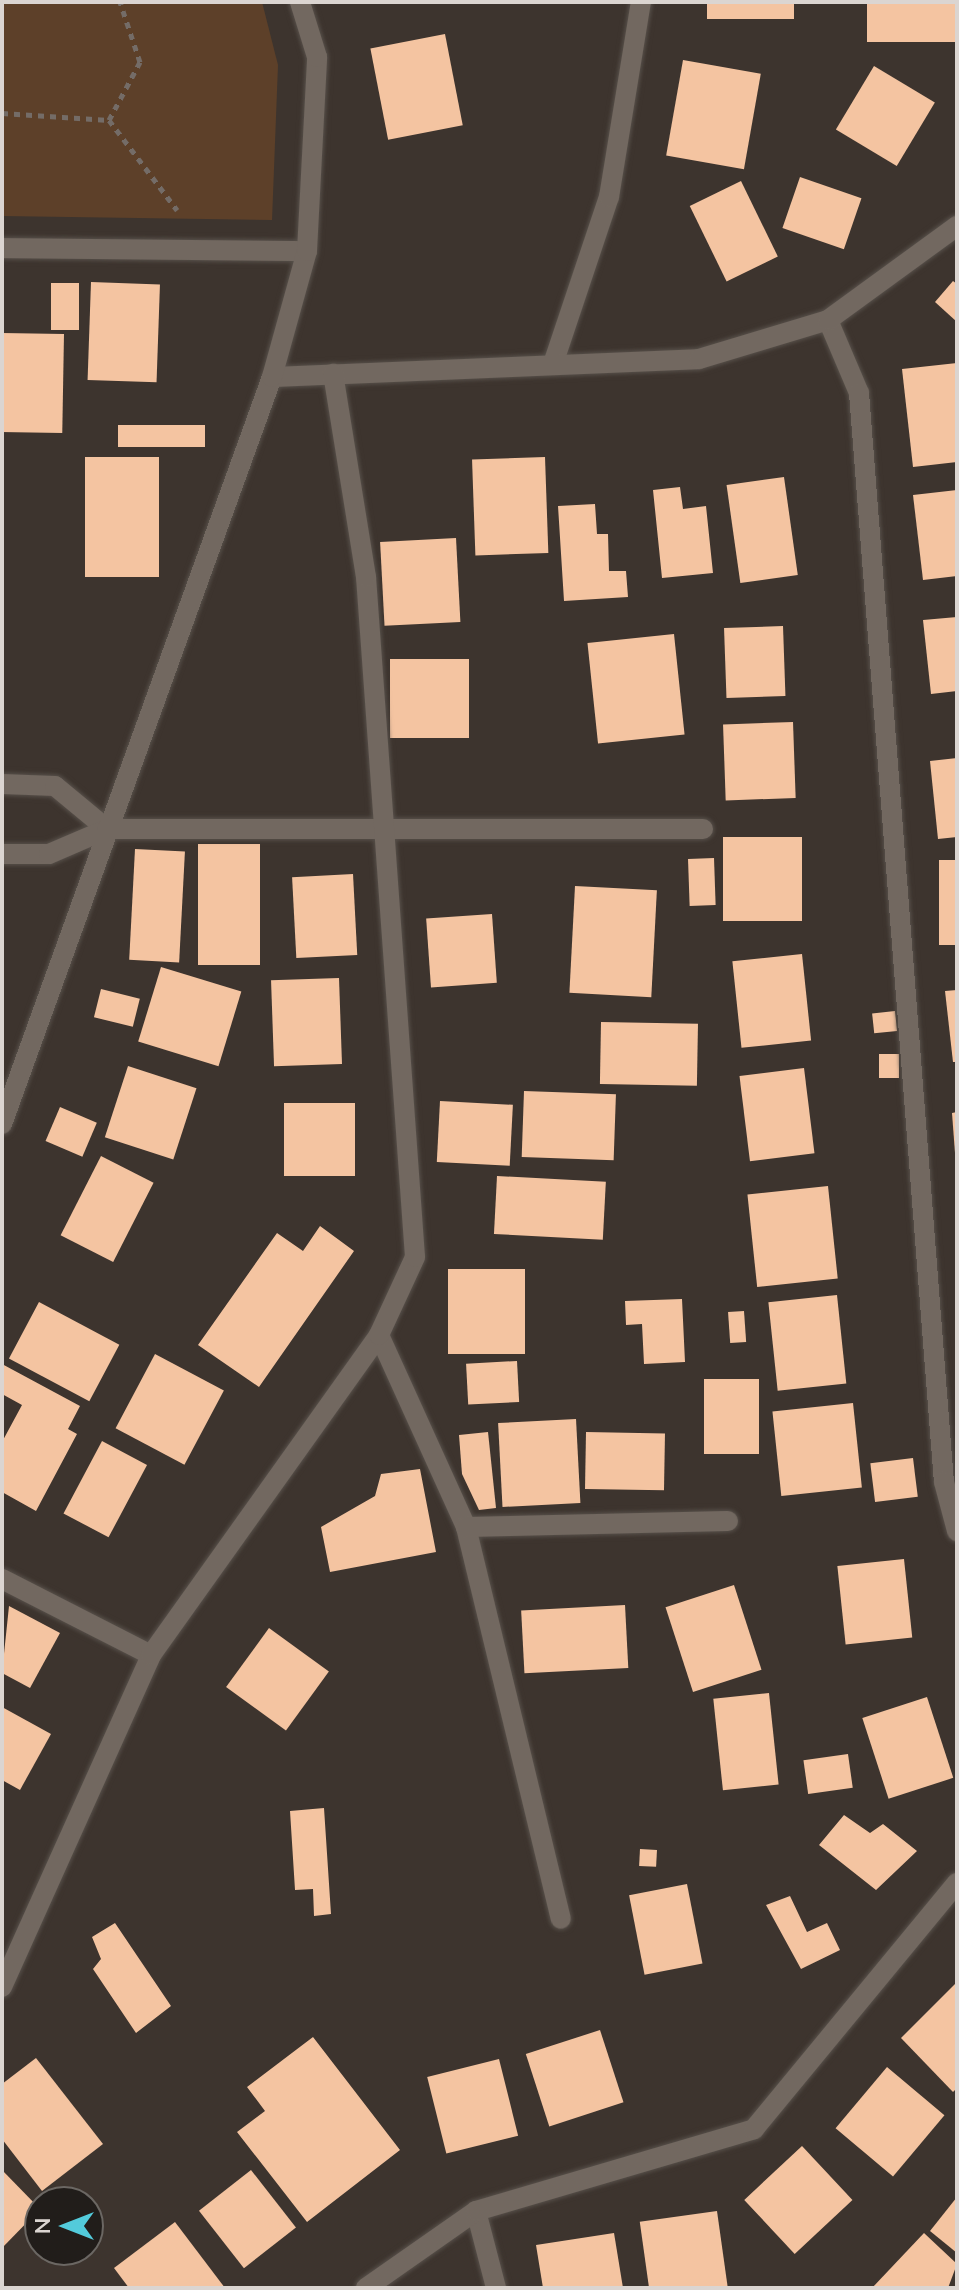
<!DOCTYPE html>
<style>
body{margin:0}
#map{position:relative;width:959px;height:2290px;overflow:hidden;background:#3d342e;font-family:Mulish,sans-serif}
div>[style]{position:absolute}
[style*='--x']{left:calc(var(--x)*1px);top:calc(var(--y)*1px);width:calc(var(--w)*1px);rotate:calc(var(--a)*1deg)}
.green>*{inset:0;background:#5d4029}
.building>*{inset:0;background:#f4c4a1;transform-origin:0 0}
.path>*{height:5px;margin-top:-2.5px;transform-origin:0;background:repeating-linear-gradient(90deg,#746c67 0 6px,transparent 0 12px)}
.roads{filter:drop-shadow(0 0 2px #57504a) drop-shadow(0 0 2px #57504a)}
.minor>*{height:20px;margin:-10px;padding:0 10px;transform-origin:10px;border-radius:10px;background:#726860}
span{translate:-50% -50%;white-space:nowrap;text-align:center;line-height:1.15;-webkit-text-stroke:8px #211d1a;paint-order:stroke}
.frame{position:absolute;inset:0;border:4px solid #dbd5d1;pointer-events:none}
.north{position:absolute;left:24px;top:2186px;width:80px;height:80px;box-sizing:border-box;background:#211d1a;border:2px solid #6b6763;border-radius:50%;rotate:270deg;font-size:22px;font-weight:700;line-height:32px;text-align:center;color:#dbd5d1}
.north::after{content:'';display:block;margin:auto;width:28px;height:36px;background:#53cbdb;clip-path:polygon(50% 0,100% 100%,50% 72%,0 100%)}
</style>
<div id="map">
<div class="green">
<div style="clip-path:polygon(2px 2px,262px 2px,278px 65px,272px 220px,2px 216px)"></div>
</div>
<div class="building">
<div style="left:707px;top:2px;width:87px;height:17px"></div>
<div style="left:867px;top:2px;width:88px;height:40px"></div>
<div style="left:445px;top:34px;width:93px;height:76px;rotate:79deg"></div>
<div style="left:683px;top:60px;width:79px;height:97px;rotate:10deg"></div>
<div style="left:874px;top:66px;width:71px;height:74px;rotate:31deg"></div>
<div style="left:800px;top:177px;width:65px;height:54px;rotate:19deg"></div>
<div style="left:741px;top:181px;width:84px;height:57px;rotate:64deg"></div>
<div style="clip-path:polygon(953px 281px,957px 284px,957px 322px,935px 302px)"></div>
<div style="left:91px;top:282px;width:69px;height:98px;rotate:2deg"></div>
<div style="left:51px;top:283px;width:28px;height:47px"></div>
<div style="left:2px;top:333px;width:62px;height:99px;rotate:1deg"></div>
<div style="clip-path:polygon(957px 363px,957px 462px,913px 467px,902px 369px)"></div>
<div style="left:118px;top:425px;width:87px;height:22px"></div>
<div style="left:85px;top:457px;width:74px;height:120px"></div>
<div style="left:545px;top:457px;width:96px;height:73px;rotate:88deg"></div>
<div style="left:784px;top:477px;width:99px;height:58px;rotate:82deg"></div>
<div style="clip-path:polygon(680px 487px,683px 509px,706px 506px,713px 573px,662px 578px,653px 490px)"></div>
<div style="clip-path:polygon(957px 490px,957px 576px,923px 580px,913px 495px)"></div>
<div style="clip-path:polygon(595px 504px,597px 534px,608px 534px,609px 571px,626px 571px,628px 597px,564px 601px,558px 506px)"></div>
<div style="left:456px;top:538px;width:84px;height:76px;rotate:87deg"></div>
<div style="clip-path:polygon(957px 617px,957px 691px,931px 694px,923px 620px)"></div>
<div style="left:783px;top:626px;width:70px;height:59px;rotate:88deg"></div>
<div style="left:674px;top:634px;width:101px;height:87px;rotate:84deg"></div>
<div style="left:390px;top:659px;width:79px;height:79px"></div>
<div style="left:793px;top:722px;width:76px;height:70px;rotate:88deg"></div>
<div style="clip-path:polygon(957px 758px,957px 837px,938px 839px,930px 761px)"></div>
<div style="left:723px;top:837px;width:79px;height:84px"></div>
<div style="left:198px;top:844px;width:62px;height:121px"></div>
<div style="left:135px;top:849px;width:50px;height:111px;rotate:3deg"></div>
<div style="left:714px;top:858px;width:47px;height:26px;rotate:88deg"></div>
<div style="left:939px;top:860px;width:18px;height:85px"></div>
<div style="left:353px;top:874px;width:81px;height:61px;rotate:87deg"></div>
<div style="left:575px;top:886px;width:82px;height:107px;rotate:3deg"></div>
<div style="left:492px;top:914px;width:69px;height:66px;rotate:86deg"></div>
<div style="left:802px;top:954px;width:87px;height:70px;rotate:84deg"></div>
<div style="left:161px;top:967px;width:84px;height:78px;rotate:17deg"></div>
<div style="left:339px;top:978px;width:86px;height:68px;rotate:88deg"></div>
<div style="left:101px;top:989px;width:40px;height:29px;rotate:14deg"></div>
<div style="clip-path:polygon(957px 990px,957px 1062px,953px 1062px,945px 991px)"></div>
<div style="left:895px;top:1011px;width:20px;height:23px;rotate:84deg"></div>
<div style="left:601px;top:1022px;width:97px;height:62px;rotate:1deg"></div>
<div style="left:879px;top:1054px;width:20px;height:24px"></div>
<div style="left:128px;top:1066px;width:72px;height:75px;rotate:18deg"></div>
<div style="left:804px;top:1068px;width:86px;height:65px;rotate:83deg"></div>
<div style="left:524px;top:1091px;width:92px;height:66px;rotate:2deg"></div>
<div style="left:440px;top:1101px;width:73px;height:61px;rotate:3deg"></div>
<div style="left:284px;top:1103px;width:71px;height:73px"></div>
<div style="left:60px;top:1107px;width:40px;height:37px;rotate:23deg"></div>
<div style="clip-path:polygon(957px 1112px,957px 1153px,955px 1153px,952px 1113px)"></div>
<div style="left:101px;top:1156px;width:59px;height:89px;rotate:27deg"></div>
<div style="left:497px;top:1176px;width:109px;height:58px;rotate:3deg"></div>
<div style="left:828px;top:1186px;width:93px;height:81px;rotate:84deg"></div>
<div style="clip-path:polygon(320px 1226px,354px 1251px,259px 1387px,198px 1345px,277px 1233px,303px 1251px)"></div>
<div style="left:448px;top:1269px;width:77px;height:85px"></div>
<div style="left:837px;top:1295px;width:89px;height:69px;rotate:84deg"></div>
<div style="clip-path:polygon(682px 1299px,685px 1362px,644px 1364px,642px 1324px,626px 1325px,625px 1301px)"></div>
<div style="left:39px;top:1302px;width:91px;height:64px;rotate:28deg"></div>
<div style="left:744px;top:1311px;width:31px;height:16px;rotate:86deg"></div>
<div style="left:155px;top:1354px;width:78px;height:84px;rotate:28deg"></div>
<div style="left:517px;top:1361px;width:41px;height:51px;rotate:87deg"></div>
<div style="clip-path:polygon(2px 1364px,80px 1406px,68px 1429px,77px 1434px,36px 1511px,2px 1492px,2px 1442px,22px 1405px,2px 1394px)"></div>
<div style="left:704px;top:1379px;width:55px;height:75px"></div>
<div style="left:853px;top:1403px;width:85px;height:81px;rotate:84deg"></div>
<div style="left:576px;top:1419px;width:84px;height:78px;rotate:87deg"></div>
<div style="clip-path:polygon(488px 1432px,496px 1508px,479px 1510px,462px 1474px,459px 1435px)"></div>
<div style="left:586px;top:1432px;width:79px;height:57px;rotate:1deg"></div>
<div style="left:102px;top:1441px;width:51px;height:82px;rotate:28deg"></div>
<div style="left:913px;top:1458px;width:39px;height:43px;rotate:83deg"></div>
<div style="clip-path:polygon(420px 1469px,436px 1552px,330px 1572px,321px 1527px,375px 1496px,381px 1474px)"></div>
<div style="left:904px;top:1559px;width:79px;height:67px;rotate:84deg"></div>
<div style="left:734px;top:1585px;width:89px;height:72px;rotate:72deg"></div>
<div style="left:625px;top:1605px;width:63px;height:104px;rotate:87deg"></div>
<div style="clip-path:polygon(9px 1606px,60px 1633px,30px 1688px,2px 1673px)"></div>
<div style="left:269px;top:1628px;width:74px;height:73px;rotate:36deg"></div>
<div style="left:769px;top:1693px;width:92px;height:56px;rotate:84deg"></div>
<div style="left:927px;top:1697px;width:85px;height:68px;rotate:72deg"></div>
<div style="clip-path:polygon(2px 1707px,51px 1734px,20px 1790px,2px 1780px)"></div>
<div style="left:848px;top:1754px;width:34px;height:45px;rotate:82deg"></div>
<div style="clip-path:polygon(324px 1808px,331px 1914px,314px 1916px,313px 1889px,295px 1890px,290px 1811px)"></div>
<div style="clip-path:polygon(844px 1815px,870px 1833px,883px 1824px,917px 1851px,876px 1890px,819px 1845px)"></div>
<div style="left:640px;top:1849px;width:17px;height:17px;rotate:3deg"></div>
<div style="left:687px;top:1884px;width:81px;height:59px;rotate:79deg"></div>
<div style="clip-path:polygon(790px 1896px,807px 1932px,827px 1923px,840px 1950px,801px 1969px,766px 1905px)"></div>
<div style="clip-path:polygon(115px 1923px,171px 2006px,136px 2033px,93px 1969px,101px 1959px,92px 1937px)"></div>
<div style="clip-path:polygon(957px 1982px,957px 2088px,953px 2092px,901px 2038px)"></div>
<div style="left:600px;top:2030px;width:76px;height:78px;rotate:72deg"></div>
<div style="clip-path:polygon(313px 2037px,400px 2150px,307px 2222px,237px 2132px,265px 2111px,247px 2087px)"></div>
<div style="clip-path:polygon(36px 2058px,103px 2144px,42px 2191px,2px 2139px,2px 2084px)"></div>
<div style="left:499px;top:2059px;width:79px;height:74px;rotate:76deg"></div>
<div style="left:887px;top:2067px;width:75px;height:80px;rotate:40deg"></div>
<div style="left:802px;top:2146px;width:74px;height:79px;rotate:47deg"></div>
<div style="clip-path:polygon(2px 2170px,40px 2209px,2px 2248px)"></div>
<div style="left:251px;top:2170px;width:73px;height:66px;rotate:52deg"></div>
<div style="clip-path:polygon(957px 2197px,957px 2253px,930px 2231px)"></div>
<div style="left:717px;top:2211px;width:76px;height:78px;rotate:82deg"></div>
<div style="clip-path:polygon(175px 2222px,225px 2288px,129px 2288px,114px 2268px)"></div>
<div style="clip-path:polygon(614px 2233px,623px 2288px,543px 2288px,536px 2245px)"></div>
<div style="clip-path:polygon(924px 2233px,957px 2264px,948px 2288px,872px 2288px)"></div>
</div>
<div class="path">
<div style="--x:2;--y:113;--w:107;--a:3.7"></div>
<div style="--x:109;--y:120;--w:113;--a:52.9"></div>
<div style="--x:109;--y:120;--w:66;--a:-61.9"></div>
<div style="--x:140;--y:62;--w:63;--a:-108.4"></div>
</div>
<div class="roads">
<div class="minor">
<div style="--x:2;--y:248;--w:305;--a:0.6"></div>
<div style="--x:828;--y:320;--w:79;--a:67"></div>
<div style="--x:859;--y:393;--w:1092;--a:85.54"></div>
<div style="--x:944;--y:1482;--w:51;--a:75.1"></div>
<div style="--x:553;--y:364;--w:176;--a:-71.5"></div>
<div style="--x:609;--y:197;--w:198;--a:-80.7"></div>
<div style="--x:272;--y:377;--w:427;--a:-2.4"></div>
<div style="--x:699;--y:359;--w:135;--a:-16.8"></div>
<div style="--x:828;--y:320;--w:160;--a:-36.1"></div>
<div style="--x:2;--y:784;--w:53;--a:2.2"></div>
<div style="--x:55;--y:786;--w:67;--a:39.6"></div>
<div style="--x:2;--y:854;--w:47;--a:0"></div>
<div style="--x:49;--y:854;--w:63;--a:-23.3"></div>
<div style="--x:107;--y:829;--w:596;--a:0"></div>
<div style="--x:2;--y:1124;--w:794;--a:-70.13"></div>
<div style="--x:272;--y:377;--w:131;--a:-74.5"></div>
<div style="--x:307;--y:251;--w:194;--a:-87"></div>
<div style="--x:317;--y:57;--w:58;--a:-107.2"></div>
<div style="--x:379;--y:1335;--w:211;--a:65.6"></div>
<div style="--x:466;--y:1527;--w:403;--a:76.4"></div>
<div style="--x:466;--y:1527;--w:262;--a:-1.3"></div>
<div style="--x:2;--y:1579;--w:167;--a:27"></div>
<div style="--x:2;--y:1987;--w:364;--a:-65.8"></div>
<div style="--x:151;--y:1655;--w:393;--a:-54.5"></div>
<div style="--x:379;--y:1335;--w:86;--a:-65.2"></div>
<div style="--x:415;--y:1257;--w:682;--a:-94.12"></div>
<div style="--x:366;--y:577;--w:206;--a:-99.2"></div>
<div style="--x:476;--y:2211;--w:80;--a:75.4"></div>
<div style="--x:366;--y:2288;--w:134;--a:-35"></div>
<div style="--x:476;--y:2211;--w:290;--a:-16.4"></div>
<div style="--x:754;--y:2129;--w:319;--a:-50.5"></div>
</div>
</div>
<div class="frame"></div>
<div class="north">N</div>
</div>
